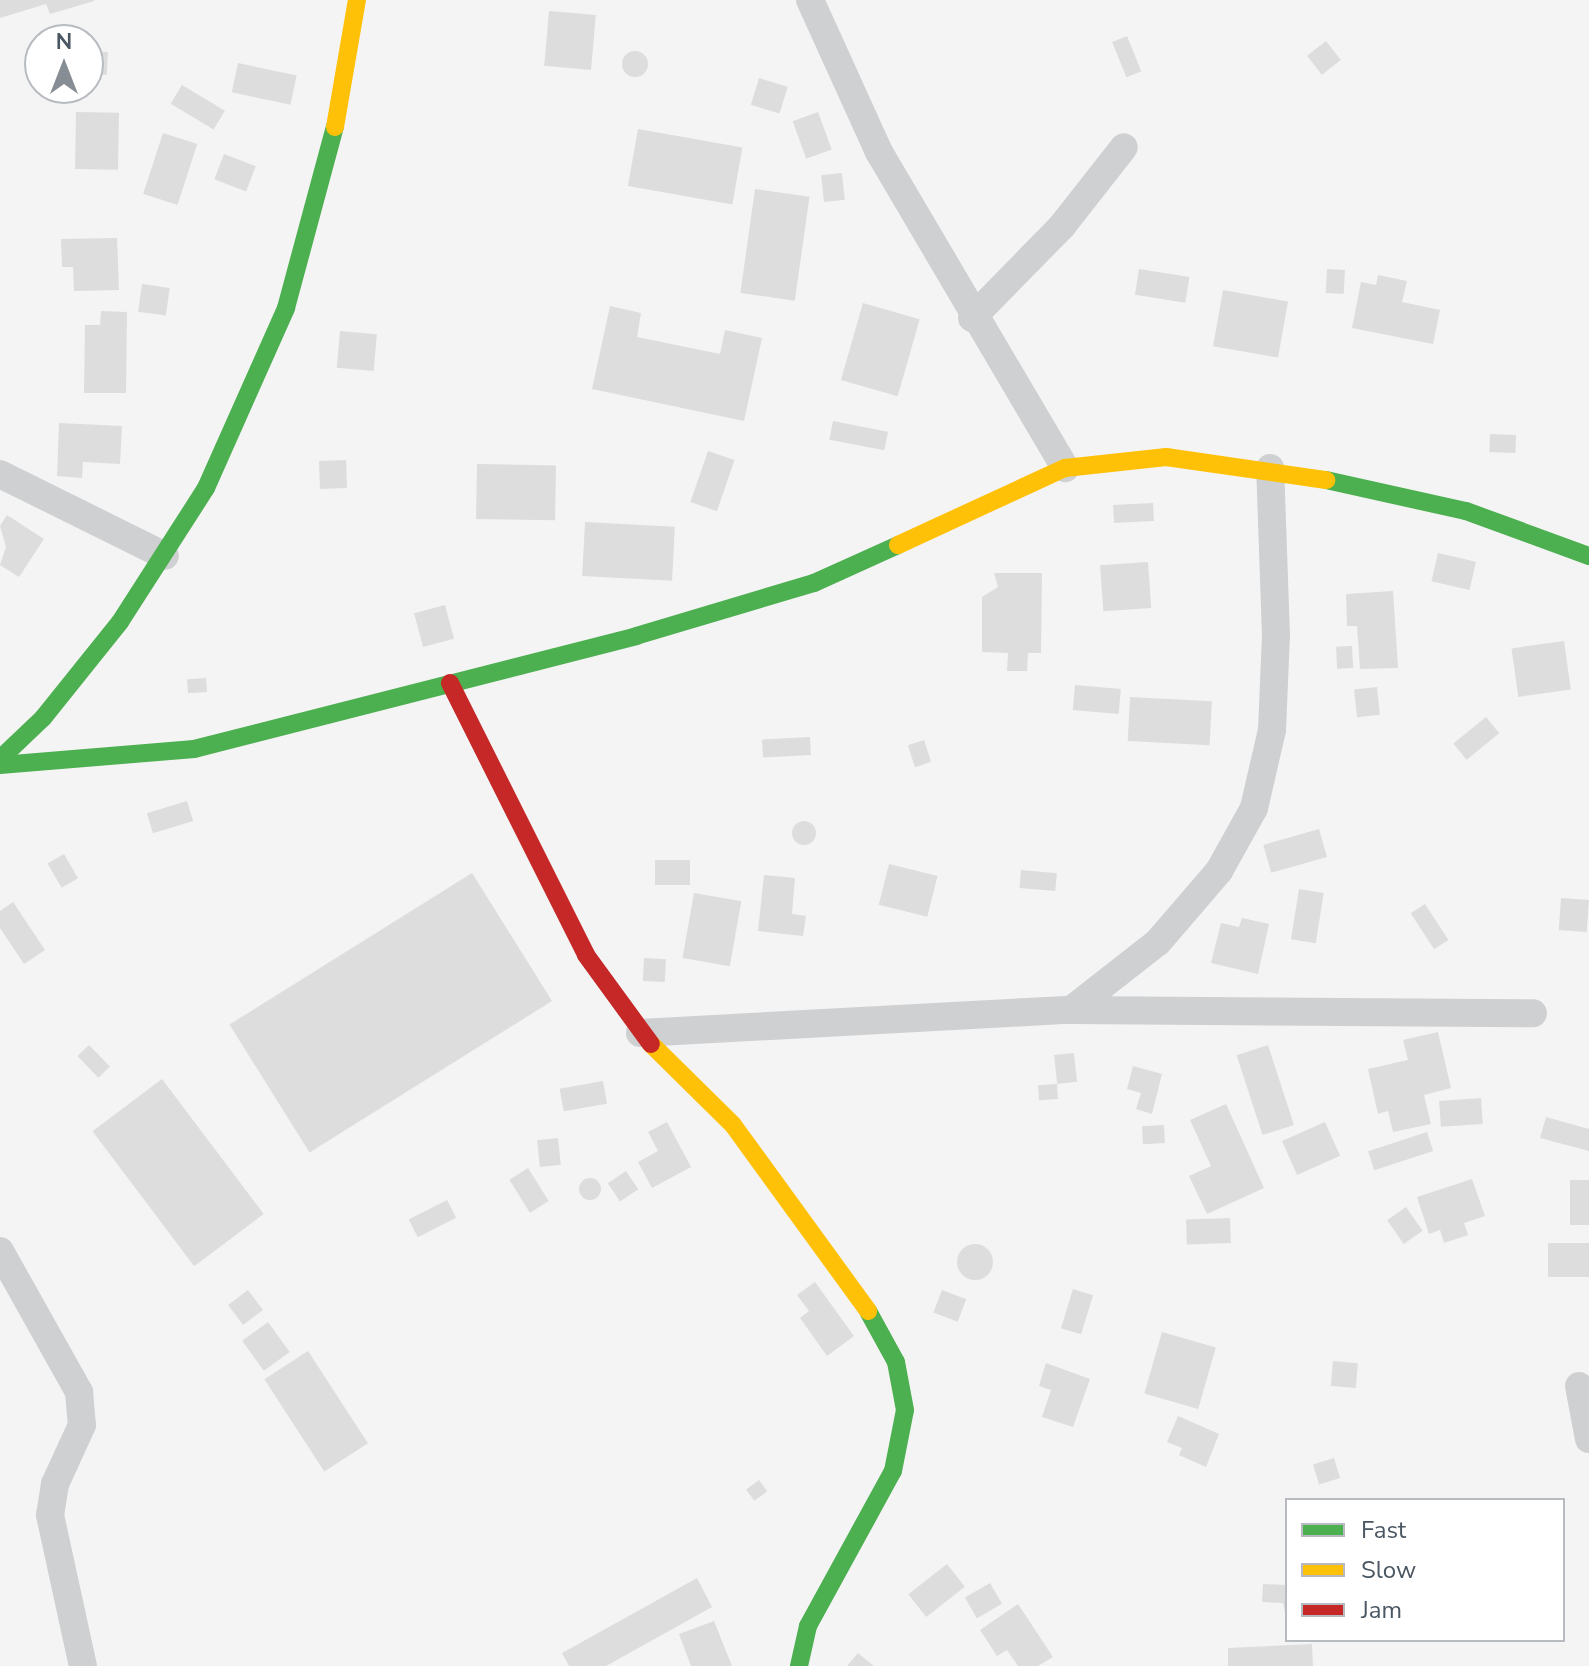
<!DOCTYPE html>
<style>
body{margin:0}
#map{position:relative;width:1589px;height:1666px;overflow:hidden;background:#f4f4f4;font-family:"Nunito Sans",sans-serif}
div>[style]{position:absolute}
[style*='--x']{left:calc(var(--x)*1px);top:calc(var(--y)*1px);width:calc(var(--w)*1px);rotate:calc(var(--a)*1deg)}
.building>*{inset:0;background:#ddddde;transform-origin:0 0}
.round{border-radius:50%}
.street>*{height:28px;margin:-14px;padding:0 14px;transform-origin:14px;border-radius:14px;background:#ced0d2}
.fast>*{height:18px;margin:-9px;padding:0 9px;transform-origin:9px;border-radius:9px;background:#4caf50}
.slow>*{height:18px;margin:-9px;padding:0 9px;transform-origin:9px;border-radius:9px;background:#ffc107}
.jam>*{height:18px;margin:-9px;padding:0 9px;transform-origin:9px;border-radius:9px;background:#c62828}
span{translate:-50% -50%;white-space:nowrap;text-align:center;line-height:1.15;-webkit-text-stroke:6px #fff;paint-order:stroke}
.legend{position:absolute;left:1285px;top:1498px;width:280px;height:144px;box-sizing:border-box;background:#fff;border:2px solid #b7bbc0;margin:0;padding:10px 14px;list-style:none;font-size:24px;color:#4a5661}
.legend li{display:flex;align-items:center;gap:16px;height:40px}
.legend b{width:40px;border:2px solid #b7bbc0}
.north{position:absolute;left:24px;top:24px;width:80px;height:80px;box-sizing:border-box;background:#fff;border:2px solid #b7bbc0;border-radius:50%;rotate:0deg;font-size:22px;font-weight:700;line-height:32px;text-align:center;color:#4a5661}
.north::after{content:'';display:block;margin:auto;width:28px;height:36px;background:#868d94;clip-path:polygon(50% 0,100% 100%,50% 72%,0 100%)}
</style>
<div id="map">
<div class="building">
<div style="clip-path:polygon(0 0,94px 0,94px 1px,50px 14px,46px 4px,0 18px)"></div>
<div style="left:549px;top:11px;width:47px;height:55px;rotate:5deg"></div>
<div style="left:1127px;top:36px;width:38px;height:16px;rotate:68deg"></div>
<div style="left:1326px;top:41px;width:24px;height:24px;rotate:52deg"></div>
<div style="left:88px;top:51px;width:20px;height:23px;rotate:3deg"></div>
<div class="round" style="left:622px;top:51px;width:26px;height:26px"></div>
<div style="left:238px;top:63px;width:60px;height:30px;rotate:12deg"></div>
<div style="left:759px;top:78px;width:30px;height:28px;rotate:17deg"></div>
<div style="left:182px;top:85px;width:50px;height:22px;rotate:31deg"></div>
<div style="left:76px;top:112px;width:43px;height:57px;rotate:1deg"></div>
<div style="left:818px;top:112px;width:40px;height:27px;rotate:70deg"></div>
<div style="left:638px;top:129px;width:106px;height:58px;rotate:10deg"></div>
<div style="left:163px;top:133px;width:36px;height:64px;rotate:18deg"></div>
<div style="left:224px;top:154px;width:34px;height:27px;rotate:21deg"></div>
<div style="left:842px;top:173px;width:27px;height:21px;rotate:84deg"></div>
<div style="left:755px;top:189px;width:55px;height:105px;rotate:8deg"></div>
<div style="clip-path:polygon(117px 238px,119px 290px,74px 291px,73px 267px,62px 267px,61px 239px)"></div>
<div style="left:1139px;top:269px;width:51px;height:26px;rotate:9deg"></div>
<div style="left:1327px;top:269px;width:18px;height:24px;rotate:3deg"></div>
<div style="clip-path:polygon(1378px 275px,1407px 281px,1402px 302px,1440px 310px,1433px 344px,1352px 328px,1361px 282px,1376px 285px)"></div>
<div style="left:142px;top:284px;width:28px;height:28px;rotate:8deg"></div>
<div style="left:1223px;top:290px;width:66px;height:57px;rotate:10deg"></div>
<div style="left:863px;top:303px;width:59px;height:80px;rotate:16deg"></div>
<div style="clip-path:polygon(610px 306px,641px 313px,637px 337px,720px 354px,725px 330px,762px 338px,744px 421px,592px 389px)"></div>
<div style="clip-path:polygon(101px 311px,127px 312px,126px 393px,84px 393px,85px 325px,100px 325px)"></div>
<div style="left:340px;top:331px;width:37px;height:37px;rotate:5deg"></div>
<div style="left:833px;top:421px;width:56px;height:19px;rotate:11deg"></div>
<div style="clip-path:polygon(59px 423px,122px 426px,120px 464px,83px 462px,82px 478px,57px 476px)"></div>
<div style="left:1490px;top:434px;width:26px;height:18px;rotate:2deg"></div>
<div style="left:708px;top:451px;width:28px;height:54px;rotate:19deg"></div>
<div style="left:346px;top:460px;width:28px;height:27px;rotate:88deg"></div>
<div style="left:477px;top:464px;width:79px;height:55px;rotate:1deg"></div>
<div style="left:1153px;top:503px;width:18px;height:40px;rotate:87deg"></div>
<div style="clip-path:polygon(7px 515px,44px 539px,19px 577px,0 565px,6px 547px,0 526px)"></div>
<div style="left:585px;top:522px;width:90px;height:54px;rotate:3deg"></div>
<div style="left:1438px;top:553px;width:39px;height:29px;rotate:13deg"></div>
<div style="left:1148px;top:562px;width:46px;height:48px;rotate:86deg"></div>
<div style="clip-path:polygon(994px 573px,1042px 573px,1041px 653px,1028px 653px,1027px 671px,1007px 671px,1008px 653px,982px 652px,982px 597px,998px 587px)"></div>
<div style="clip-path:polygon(1393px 591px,1398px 668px,1360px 669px,1357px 626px,1347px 626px,1346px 594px)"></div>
<div style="left:445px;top:605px;width:35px;height:32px;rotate:75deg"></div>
<div style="left:1564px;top:641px;width:49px;height:53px;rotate:82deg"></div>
<div style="left:1352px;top:646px;width:22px;height:16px;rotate:87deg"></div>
<div style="left:206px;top:678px;width:14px;height:19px;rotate:86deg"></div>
<div style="left:1075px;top:685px;width:46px;height:25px;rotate:5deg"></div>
<div style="left:1377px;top:687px;width:28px;height:23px;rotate:84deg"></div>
<div style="left:1130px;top:697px;width:82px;height:44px;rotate:3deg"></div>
<div style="left:1486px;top:717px;width:21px;height:42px;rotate:51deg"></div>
<div style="left:810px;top:737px;width:18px;height:48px;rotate:87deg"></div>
<div style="left:924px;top:740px;width:23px;height:17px;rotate:72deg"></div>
<div style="left:187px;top:801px;width:21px;height:42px;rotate:73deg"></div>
<div class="round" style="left:792px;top:821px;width:24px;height:24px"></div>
<div style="left:1319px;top:829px;width:29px;height:58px;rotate:74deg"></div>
<div style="left:64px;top:854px;width:28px;height:19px;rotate:60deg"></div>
<div style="left:655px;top:860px;width:35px;height:25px"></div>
<div style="left:889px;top:864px;width:50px;height:42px;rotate:14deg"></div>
<div style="left:1021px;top:870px;width:36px;height:18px;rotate:5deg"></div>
<div style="left:472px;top:873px;width:151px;height:286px;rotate:58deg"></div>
<div style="clip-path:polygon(764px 875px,795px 878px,792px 914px,806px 916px,803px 936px,758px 931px)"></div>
<div style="left:1299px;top:889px;width:25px;height:51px;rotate:9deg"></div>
<div style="left:694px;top:893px;width:48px;height:66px;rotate:10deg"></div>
<div style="left:1561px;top:898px;width:28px;height:32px;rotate:4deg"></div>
<div style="clip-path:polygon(13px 902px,45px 950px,24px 964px,0 928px,0 911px)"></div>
<div style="left:1425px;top:904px;width:43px;height:17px;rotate:57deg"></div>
<div style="clip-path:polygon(1242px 918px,1269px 924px,1258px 974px,1211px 963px,1221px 923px,1239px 927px)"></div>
<div style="left:644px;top:958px;width:22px;height:23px;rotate:3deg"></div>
<div style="clip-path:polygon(1438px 1032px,1451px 1088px,1424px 1095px,1431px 1124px,1393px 1132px,1388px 1111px,1378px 1114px,1368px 1069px,1408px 1060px,1403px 1040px)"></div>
<div style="left:89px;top:1045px;width:30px;height:16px;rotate:46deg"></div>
<div style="left:1268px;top:1045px;width:84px;height:33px;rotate:72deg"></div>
<div style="left:1074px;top:1053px;width:29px;height:20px;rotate:84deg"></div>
<div style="clip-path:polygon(1133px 1066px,1162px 1074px,1152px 1114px,1136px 1109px,1141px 1093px,1127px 1089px)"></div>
<div style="left:162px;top:1079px;width:169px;height:87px;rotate:53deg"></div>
<div style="left:603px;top:1081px;width:23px;height:44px;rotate:80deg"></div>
<div style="left:1057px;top:1084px;width:15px;height:19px;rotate:86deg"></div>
<div style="left:1481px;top:1098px;width:26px;height:42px;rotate:86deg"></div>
<div style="clip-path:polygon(1226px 1104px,1264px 1188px,1207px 1214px,1189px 1176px,1211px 1166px,1190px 1120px)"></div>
<div style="clip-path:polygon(1546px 1117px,1589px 1129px,1589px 1151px,1540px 1138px)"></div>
<div style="clip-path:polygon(667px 1122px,691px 1167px,652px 1188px,638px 1162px,658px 1151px,648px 1132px)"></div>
<div style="left:1325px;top:1122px;width:37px;height:47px;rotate:66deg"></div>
<div style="left:1164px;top:1125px;width:18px;height:22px;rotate:87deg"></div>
<div style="left:1427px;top:1132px;width:20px;height:62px;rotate:72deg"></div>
<div style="left:558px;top:1138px;width:27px;height:21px;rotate:84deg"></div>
<div style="left:528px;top:1168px;width:39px;height:22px;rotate:58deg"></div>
<div style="left:626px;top:1171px;width:22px;height:22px;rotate:56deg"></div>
<div class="round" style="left:579px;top:1178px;width:22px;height:22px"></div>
<div style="clip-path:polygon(1472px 1179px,1485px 1216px,1464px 1223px,1468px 1235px,1444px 1243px,1440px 1230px,1429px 1234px,1417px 1197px)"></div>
<div style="left:1570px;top:1180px;width:19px;height:45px"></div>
<div style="left:447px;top:1200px;width:20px;height:43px;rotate:63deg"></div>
<div style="left:1406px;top:1207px;width:29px;height:23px;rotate:55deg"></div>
<div style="left:1230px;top:1218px;width:25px;height:44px;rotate:88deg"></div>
<div style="left:1548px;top:1243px;width:41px;height:34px"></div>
<div class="round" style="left:957px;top:1244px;width:36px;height:36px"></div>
<div style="clip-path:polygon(815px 1282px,854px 1336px,827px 1356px,800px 1318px,809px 1311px,797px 1295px)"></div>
<div style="left:1073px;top:1289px;width:21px;height:41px;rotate:17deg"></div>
<div style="left:248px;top:1290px;width:25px;height:25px;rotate:53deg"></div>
<div style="left:942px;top:1290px;width:26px;height:24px;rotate:21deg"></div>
<div style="left:268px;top:1322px;width:37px;height:32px;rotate:54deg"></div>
<div style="left:1162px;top:1332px;width:56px;height:64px;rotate:16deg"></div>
<div style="left:308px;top:1351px;width:110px;height:52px;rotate:57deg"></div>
<div style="left:1333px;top:1361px;width:25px;height:25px;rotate:5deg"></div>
<div style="clip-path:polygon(1046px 1363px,1090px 1379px,1073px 1427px,1042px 1417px,1051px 1390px,1039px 1386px)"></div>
<div style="clip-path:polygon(1178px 1416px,1219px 1434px,1206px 1467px,1179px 1455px,1182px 1448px,1167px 1442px)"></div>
<div style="left:1334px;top:1458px;width:21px;height:22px;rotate:73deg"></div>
<div style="left:759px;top:1480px;width:14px;height:16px;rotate:54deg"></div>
<div style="left:947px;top:1564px;width:29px;height:49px;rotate:52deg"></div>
<div style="clip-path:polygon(697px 1578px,712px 1607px,606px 1666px,569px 1666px,562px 1653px)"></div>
<div style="left:990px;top:1583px;width:24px;height:29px;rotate:60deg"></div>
<div style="clip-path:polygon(1263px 1584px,1287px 1585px,1287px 1622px,1283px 1603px,1262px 1602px)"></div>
<div style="clip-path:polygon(1018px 1604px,1053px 1657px,1038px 1666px,1018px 1666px,1007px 1650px,997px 1656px,980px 1630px)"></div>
<div style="clip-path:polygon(714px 1621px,732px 1666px,691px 1666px,679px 1634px)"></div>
<div style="clip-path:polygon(1312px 1644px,1313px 1666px,1228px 1666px,1228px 1648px)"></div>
<div style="clip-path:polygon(858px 1653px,874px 1666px,847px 1666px)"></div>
</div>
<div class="street">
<div style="--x:810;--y:0;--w:167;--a:65.6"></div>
<div style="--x:879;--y:152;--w:367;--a:59.5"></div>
<div style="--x:972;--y:318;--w:129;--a:-45.6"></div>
<div style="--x:1062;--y:226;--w:100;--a:-51.9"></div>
<div style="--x:0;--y:474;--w:184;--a:26.4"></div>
<div style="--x:1071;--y:1010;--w:110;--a:-38"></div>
<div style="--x:1158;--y:942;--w:94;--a:-49.3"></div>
<div style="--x:1219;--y:871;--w:72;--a:-60.9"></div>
<div style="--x:1254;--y:808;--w:80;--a:-77"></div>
<div style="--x:1272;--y:730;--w:94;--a:-87.6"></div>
<div style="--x:1276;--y:636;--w:168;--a:-92"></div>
<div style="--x:640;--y:1033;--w:432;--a:-3.1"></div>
<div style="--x:1071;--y:1010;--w:462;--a:0.4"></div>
<div style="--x:0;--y:1251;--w:162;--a:60.7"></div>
<div style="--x:79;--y:1392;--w:33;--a:85"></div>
<div style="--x:82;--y:1425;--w:65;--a:114.6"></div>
<div style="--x:55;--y:1484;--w:31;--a:99"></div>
<div style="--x:50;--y:1515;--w:155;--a:77.7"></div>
<div style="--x:1579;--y:1386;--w:54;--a:79.3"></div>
</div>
<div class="fast">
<div style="--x:1326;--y:480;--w:143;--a:12.5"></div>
<div style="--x:1466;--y:511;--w:131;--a:20.1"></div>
<div style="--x:0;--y:759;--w:59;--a:-43.6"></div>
<div style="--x:43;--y:718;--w:123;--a:-51.3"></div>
<div style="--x:120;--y:622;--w:159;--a:-57.3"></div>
<div style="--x:206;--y:488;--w:197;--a:-66"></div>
<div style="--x:286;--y:308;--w:188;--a:-74.9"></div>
<div style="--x:0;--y:765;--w:195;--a:-4.7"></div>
<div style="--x:194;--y:749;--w:456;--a:-14.3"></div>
<div style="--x:636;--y:636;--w:186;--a:-16.6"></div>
<div style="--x:814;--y:583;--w:92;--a:-24.3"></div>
<div style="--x:799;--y:1666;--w:41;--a:-77.3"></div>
<div style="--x:808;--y:1626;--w:177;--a:-61.3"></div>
<div style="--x:893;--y:1471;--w:62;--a:-78.9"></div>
<div style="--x:905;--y:1410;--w:49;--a:-100.6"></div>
<div style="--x:896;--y:1362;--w:58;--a:-118.8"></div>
</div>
<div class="slow">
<div style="--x:335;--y:127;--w:129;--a:-80.2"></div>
<div style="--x:898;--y:545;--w:184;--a:-24.8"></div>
<div style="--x:1065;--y:468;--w:102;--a:-6.2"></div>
<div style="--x:1166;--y:457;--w:162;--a:8.2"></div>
<div style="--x:651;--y:1044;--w:115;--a:44.6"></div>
<div style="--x:733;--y:1125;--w:230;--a:54"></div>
</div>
<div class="jam">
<div style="--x:450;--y:683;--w:304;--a:63.4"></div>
<div style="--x:586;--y:955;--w:110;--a:53.9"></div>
</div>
<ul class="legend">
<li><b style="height:10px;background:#4caf50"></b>Fast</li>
<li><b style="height:10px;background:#ffc107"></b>Slow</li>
<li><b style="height:10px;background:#c62828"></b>Jam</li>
</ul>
<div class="north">N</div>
</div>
